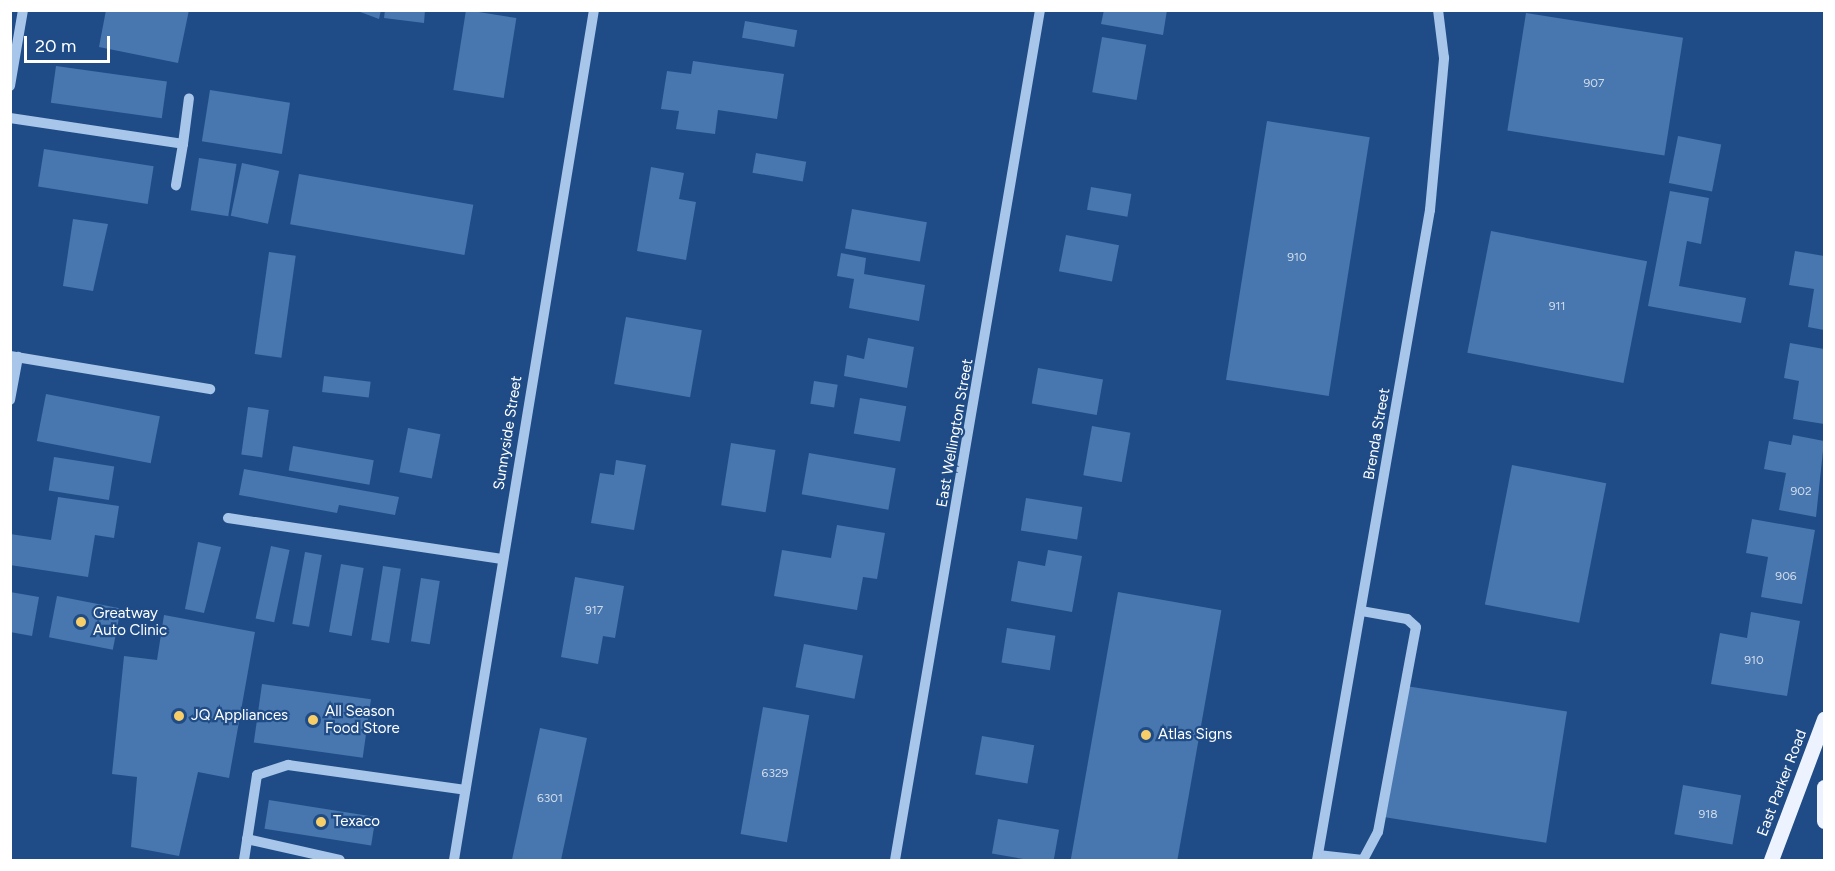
<!DOCTYPE html>
<style>
body{margin:0}
#map{position:relative;width:1835px;height:871px;overflow:hidden;background:#1f4c86;font-family:Figtree,sans-serif}
div>[style]{position:absolute}
[style*='--x']{left:calc(var(--x)*1px);top:calc(var(--y)*1px);width:calc(var(--w)*1px);rotate:calc(var(--a)*1deg)}
.building>*{inset:0;background:#4876af;transform-origin:0 0}
.minor>*{height:10px;margin:-5px;padding:0 5px;transform-origin:5px;border-radius:5px;background:#a8c6ea}
.major>*{height:15px;margin:-7.5px;padding:0 7.5px;transform-origin:7.5px;border-radius:7.5px;background:#ecf3fe}
.dots>*{width:16px;height:16px;translate:-50% -50%;box-sizing:border-box;border:3px solid #1f4c86;border-radius:50%}
span{translate:-50% -50%;white-space:nowrap;text-align:center;line-height:1.15;-webkit-text-stroke:4.5px #1f4c86;paint-order:stroke}
.number-label{font-size:12px;color:#d1ddeb}
.number-label span{-webkit-text-stroke-width:0}
.street-label{font-size:15px;color:#fff}
.poi-label{font-size:15px;color:#fff}
.left{translate:0 -50%;text-align:left}
.frame{position:absolute;inset:0;border:12px solid #fff;pointer-events:none}
.scale{position:absolute;left:24px;top:36px;width:86px;height:27px;box-sizing:border-box;border:3px solid #fff;border-top:0;padding-left:8px;font-size:18px;line-height:21px;white-space:nowrap;color:#fff;-webkit-text-stroke:4px #1f4c86;paint-order:stroke}
</style>
<div id="map">
<div class="building">
<div style="clip-path:polygon(106px 10px,189px 10px,178px 63px,99px 47px)"></div>
<div style="clip-path:polygon(355px 10px,381px 10px,379px 19px)"></div>
<div style="clip-path:polygon(385px 10px,425px 10px,424px 23px,384px 18px)"></div>
<div style="left:466px;top:10px;width:51px;height:81px;rotate:9deg"></div>
<div style="clip-path:polygon(1104px 10px,1167px 10px,1163px 35px,1101px 24px)"></div>
<div style="left:1526px;top:13px;width:159px;height:119px;rotate:9deg"></div>
<div style="left:745px;top:21px;width:53px;height:17px;rotate:10deg"></div>
<div style="left:1102px;top:37px;width:45px;height:56px;rotate:10deg"></div>
<div style="clip-path:polygon(693px 61px,784px 74px,777px 119px,718px 110px,715px 134px,676px 129px,679px 111px,661px 109px,667px 71px,691px 74px)"></div>
<div style="left:56px;top:66px;width:112px;height:37px;rotate:8deg"></div>
<div style="left:210px;top:90px;width:81px;height:52px;rotate:9deg"></div>
<div style="left:1267px;top:121px;width:104px;height:262px;rotate:9deg"></div>
<div style="left:1678px;top:136px;width:44px;height:48px;rotate:11deg"></div>
<div style="left:44px;top:149px;width:111px;height:38px;rotate:9deg"></div>
<div style="left:756px;top:153px;width:51px;height:20px;rotate:10deg"></div>
<div style="left:199px;top:158px;width:38px;height:53px;rotate:9deg"></div>
<div style="left:242px;top:163px;width:38px;height:54px;rotate:12deg"></div>
<div style="clip-path:polygon(651px 167px,684px 173px,679px 199px,696px 202px,686px 260px,637px 251px)"></div>
<div style="left:299px;top:174px;width:177px;height:51px;rotate:10deg"></div>
<div style="left:1091px;top:187px;width:41px;height:23px;rotate:10deg"></div>
<div style="clip-path:polygon(1670px 191px,1709px 198px,1701px 244px,1687px 241px,1679px 286px,1746px 298px,1741px 323px,1648px 306px)"></div>
<div style="left:852px;top:209px;width:76px;height:40px;rotate:10deg"></div>
<div style="clip-path:polygon(73px 219px,108px 224px,93px 291px,63px 286px)"></div>
<div style="left:1491px;top:231px;width:159px;height:124px;rotate:11deg"></div>
<div style="left:1066px;top:235px;width:54px;height:37px;rotate:11deg"></div>
<div style="clip-path:polygon(1795px 251px,1824px 256px,1824px 330px,1808px 327px,1814px 289px,1789px 285px)"></div>
<div style="left:269px;top:252px;width:27px;height:103px;rotate:8deg"></div>
<div style="clip-path:polygon(841px 253px,866px 258px,864px 274px,925px 285px,919px 321px,849px 308px,854px 279px,837px 276px)"></div>
<div style="left:626px;top:317px;width:77px;height:68px;rotate:10deg"></div>
<div style="clip-path:polygon(868px 338px,914px 347px,907px 388px,844px 376px,847px 355px,864px 359px)"></div>
<div style="clip-path:polygon(1790px 343px,1824px 349px,1824px 424px,1793px 419px,1799px 381px,1784px 378px)"></div>
<div style="left:1038px;top:368px;width:66px;height:36px;rotate:10deg"></div>
<div style="left:324px;top:376px;width:47px;height:16px;rotate:7deg"></div>
<div style="left:814px;top:381px;width:24px;height:23px;rotate:9deg"></div>
<div style="left:46px;top:394px;width:116px;height:48px;rotate:11deg"></div>
<div style="left:860px;top:398px;width:47px;height:36px;rotate:10deg"></div>
<div style="left:248px;top:407px;width:21px;height:48px;rotate:8deg"></div>
<div style="left:1092px;top:426px;width:39px;height:50px;rotate:10deg"></div>
<div style="left:408px;top:428px;width:33px;height:45px;rotate:11deg"></div>
<div style="clip-path:polygon(1793px 435px,1824px 441px,1816px 517px,1779px 510px,1786px 473px,1764px 469px,1769px 441px,1791px 445px)"></div>
<div style="left:731px;top:443px;width:45px;height:63px;rotate:9deg"></div>
<div style="left:293px;top:446px;width:82px;height:25px;rotate:10deg"></div>
<div style="left:809px;top:453px;width:88px;height:42px;rotate:10deg"></div>
<div style="left:54px;top:457px;width:61px;height:34px;rotate:9deg"></div>
<div style="clip-path:polygon(616px 460px,646px 465px,634px 530px,591px 523px,600px 473px,614px 475px)"></div>
<div style="left:1512px;top:465px;width:96px;height:142px;rotate:11deg"></div>
<div style="clip-path:polygon(244px 469px,399px 497px,395px 515px,339px 505px,337px 513px,239px 495px)"></div>
<div style="clip-path:polygon(58px 497px,119px 506px,114px 538px,95px 535px,88px 577px,10px 565px,10px 534px,51px 540px)"></div>
<div style="left:1026px;top:498px;width:57px;height:33px;rotate:9deg"></div>
<div style="clip-path:polygon(1752px 519px,1815px 530px,1802px 604px,1761px 597px,1768px 557px,1746px 553px)"></div>
<div style="clip-path:polygon(837px 525px,885px 533px,877px 579px,863px 577px,857px 610px,774px 596px,782px 550px,831px 558px)"></div>
<div style="clip-path:polygon(198px 542px,221px 547px,204px 613px,185px 609px)"></div>
<div style="left:271px;top:546px;width:19px;height:74px;rotate:12deg"></div>
<div style="clip-path:polygon(1048px 550px,1082px 556px,1072px 612px,1011px 601px,1018px 561px,1045px 566px)"></div>
<div style="left:305px;top:552px;width:17px;height:73px;rotate:10deg"></div>
<div style="left:341px;top:564px;width:23px;height:69px;rotate:10deg"></div>
<div style="left:383px;top:566px;width:18px;height:75px;rotate:9deg"></div>
<div style="clip-path:polygon(575px 577px,624px 586px,615px 638px,603px 636px,598px 664px,561px 657px)"></div>
<div style="left:421px;top:578px;width:19px;height:64px;rotate:9deg"></div>
<div style="clip-path:polygon(10px 592px,39px 597px,32px 636px,10px 632px)"></div>
<div style="left:1118px;top:592px;width:105px;height:272px;rotate:10deg"></div>
<div style="left:57px;top:596px;width:65px;height:42px;rotate:11deg"></div>
<div style="clip-path:polygon(1751px 612px,1800px 621px,1787px 696px,1711px 684px,1720px 633px,1747px 638px)"></div>
<div style="clip-path:polygon(164px 615px,255px 632px,229px 778px,198px 772px,179px 856px,131px 847px,137px 777px,112px 774px,124px 656px,157px 660px)"></div>
<div style="left:1007px;top:628px;width:49px;height:35px;rotate:9deg"></div>
<div style="left:804px;top:644px;width:60px;height:44px;rotate:11deg"></div>
<div style="left:262px;top:684px;width:110px;height:59px;rotate:8deg"></div>
<div style="left:1406px;top:686px;width:163px;height:133px;rotate:9deg"></div>
<div style="left:763px;top:707px;width:47px;height:129px;rotate:10deg"></div>
<div style="left:540px;top:728px;width:48px;height:135px;rotate:12deg"></div>
<div style="left:982px;top:736px;width:53px;height:39px;rotate:10deg"></div>
<div style="left:1683px;top:785px;width:59px;height:50px;rotate:10deg"></div>
<div style="left:269px;top:800px;width:108px;height:29px;rotate:9deg"></div>
<div style="left:998px;top:819px;width:62px;height:35px;rotate:10deg"></div>
</div>
<div class="minor">
<div style="--x:10;--y:86;--w:77;--a:-80.3"></div>
<div style="--x:10;--y:118;--w:175;--a:8.5"></div>
<div style="--x:183;--y:144;--w:42;--a:99.7"></div>
<div style="--x:183;--y:144;--w:46;--a:-82.6"></div>
<div style="--x:10;--y:356;--w:203;--a:9.4"></div>
<div style="--x:10;--y:400;--w:44;--a:-79.5"></div>
<div style="--x:228;--y:518;--w:277;--a:8.5"></div>
<div style="--x:247;--y:839;--w:95;--a:12.7"></div>
<div style="--x:1318;--y:855;--w:45;--a:6.3"></div>
<div style="--x:1363;--y:860;--w:32;--a:-62"></div>
<div style="--x:1378;--y:832;--w:208;--a:-79.5"></div>
<div style="--x:1416;--y:627;--w:12;--a:-138"></div>
<div style="--x:1407;--y:619;--w:47;--a:-170.1"></div>
<div style="--x:244;--y:860;--w:86;--a:-81.3"></div>
<div style="--x:257;--y:775;--w:33;--a:-18"></div>
<div style="--x:288;--y:765;--w:179;--a:8"></div>
<div style="--x:454;--y:860;--w:861;--a:-80.65"></div>
<div style="--x:895;--y:860;--w:862;--a:-80.32"></div>
<div style="--x:1317;--y:860;--w:660;--a:-80.14"></div>
<div style="--x:1430;--y:210;--w:153;--a:-84.7"></div>
<div style="--x:1444;--y:58;--w:48;--a:-97.1"></div>
</div>
<div class="major">
<div style="--x:1824;--y:787;--w:34;--a:90"></div>
<div style="--x:1771;--y:860;--w:151;--a:-69.4"></div>
</div>
<div class="dots">
<div style="left:81px;top:622px;background:#f8ce68"></div>
<div style="left:179px;top:716px;background:#f8ce68"></div>
<div style="left:313px;top:720px;background:#f8ce68"></div>
<div style="left:1146px;top:735px;background:#f8ce68"></div>
<div style="left:321px;top:822px;background:#f8ce68"></div>
</div>
<div class="number-label">
<span style="left:1594px;top:84px">907</span>
<span style="left:1297px;top:258px">910</span>
<span style="left:1557px;top:307px">911</span>
<span style="left:1801px;top:492px">902</span>
<span style="left:1786px;top:577px">906</span>
<span style="left:594px;top:611px">917</span>
<span style="left:1754px;top:661px">910</span>
<span style="left:775px;top:774px">6329</span>
<span style="left:550px;top:799px">6301</span>
<span style="left:1708px;top:815px">918</span>
</div>
<div class="street-label">
<span style="left:508px;top:433px;rotate:-81deg">Sunnyside Street</span>
<span style="left:955px;top:433px;rotate:-80deg">East Wellington Street</span>
<span style="left:1377px;top:434px;rotate:-80deg">Brenda Street</span>
<span style="left:1782px;top:783px;rotate:-69deg">East Parker Road</span>
</div>
<div class="poi-label">
<span class="left" style="left:93px;top:622px">Greatway<br>Auto Clinic</span>
<span class="left" style="left:325px;top:720px">All Season<br>Food Store</span>
<span class="left" style="left:191px;top:716px">JQ Appliances</span>
<span class="left" style="left:1158px;top:735px">Atlas Signs</span>
<span class="left" style="left:333px;top:822px">Texaco</span>
</div>
<div class="frame"></div>
<div class="scale">20 m</div>
</div>
